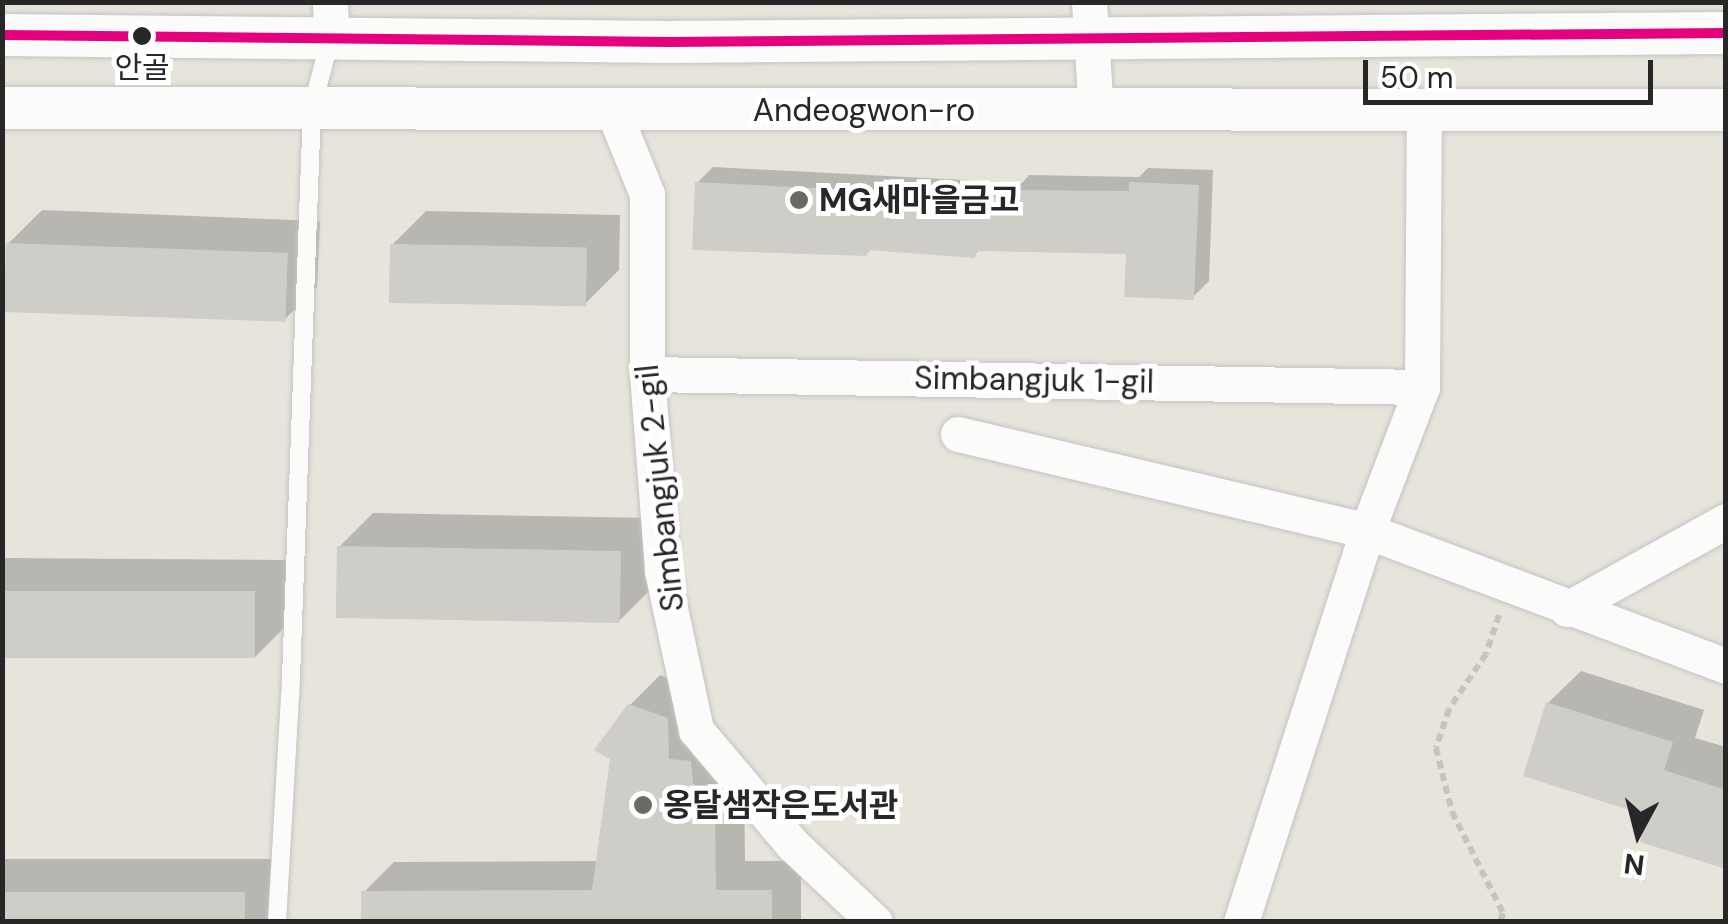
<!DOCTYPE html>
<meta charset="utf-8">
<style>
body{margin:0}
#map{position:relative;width:1728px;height:924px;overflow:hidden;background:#e7e4dc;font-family:"DM Sans","Noto Sans KR",sans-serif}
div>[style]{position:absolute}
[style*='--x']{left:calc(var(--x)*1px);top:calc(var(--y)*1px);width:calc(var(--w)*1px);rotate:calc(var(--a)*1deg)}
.shadow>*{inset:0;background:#0003;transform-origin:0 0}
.building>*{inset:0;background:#cfcdc8;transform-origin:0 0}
.path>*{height:6px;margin-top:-3px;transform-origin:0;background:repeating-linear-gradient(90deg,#c5c4c3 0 8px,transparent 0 13px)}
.roads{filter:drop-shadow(0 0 2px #c4c2c2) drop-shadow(0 0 2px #c4c2c2)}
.service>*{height:18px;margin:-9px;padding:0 9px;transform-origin:9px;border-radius:9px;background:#fbfbfa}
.minor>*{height:35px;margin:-17.5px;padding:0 17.5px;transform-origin:17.5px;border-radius:17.5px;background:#fbfbfa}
.tertiary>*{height:42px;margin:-21px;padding:0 21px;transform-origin:21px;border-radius:21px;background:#fbfbfa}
.bus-1>*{height:10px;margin:-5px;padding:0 5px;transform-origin:5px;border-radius:5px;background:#e5007d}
.dots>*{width:28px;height:28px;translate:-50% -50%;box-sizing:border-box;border:5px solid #fff;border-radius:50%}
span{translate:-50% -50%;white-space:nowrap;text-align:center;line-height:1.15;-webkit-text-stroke:10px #fff;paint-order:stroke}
.bus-label{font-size:30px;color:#272727}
.street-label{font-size:32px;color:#272727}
.poi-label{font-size:32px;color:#272727;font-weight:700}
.left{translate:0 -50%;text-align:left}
.frame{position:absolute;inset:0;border:5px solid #272727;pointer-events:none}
.north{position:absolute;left:1588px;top:784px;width:100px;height:100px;-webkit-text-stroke:8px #fff;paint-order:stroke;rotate:187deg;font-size:28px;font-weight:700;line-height:40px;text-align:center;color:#272727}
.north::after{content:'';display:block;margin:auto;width:35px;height:45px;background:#272727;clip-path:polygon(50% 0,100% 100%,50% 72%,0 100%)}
.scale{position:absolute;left:1363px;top:60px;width:290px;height:45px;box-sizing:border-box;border:5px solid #272727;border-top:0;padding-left:12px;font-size:30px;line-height:35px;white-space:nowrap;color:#272727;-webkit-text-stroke:8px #fff;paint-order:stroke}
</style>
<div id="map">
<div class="shadow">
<div style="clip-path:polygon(713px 167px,1022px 183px,1029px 175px,1139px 177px,1148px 168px,1213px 170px,1209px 281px,1193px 297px,1129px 252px,981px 248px,974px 255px,872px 248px,866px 254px,697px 183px)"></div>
<div style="clip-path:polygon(42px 210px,320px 221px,317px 287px,284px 320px,8px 244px)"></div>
<div style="clip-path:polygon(426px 211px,620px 215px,619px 270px,585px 304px,392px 245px)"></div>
<div style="clip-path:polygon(373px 513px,654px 518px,653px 587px,619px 621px,339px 547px)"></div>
<div style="clip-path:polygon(2px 558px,288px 560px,288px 624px,254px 658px,2px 655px)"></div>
<div style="clip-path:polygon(1581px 671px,1704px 710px,1695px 738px,1726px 747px,1726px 867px,1651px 814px,1548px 703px)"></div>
<div style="clip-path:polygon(660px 675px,697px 688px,698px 729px,720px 731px,722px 754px,744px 763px,745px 861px,801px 861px,801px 922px,364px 922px,364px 892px,394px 862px,599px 861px,630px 705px)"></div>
<div style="left:277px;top:859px;width:63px;height:275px;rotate:90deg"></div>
</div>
<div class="building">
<div style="clip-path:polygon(695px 182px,1011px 198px,1011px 190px,1129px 191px,1129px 182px,1199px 185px,1194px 300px,1124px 297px,1126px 254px,976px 251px,975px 258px,868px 250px,867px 256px,692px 250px)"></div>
<div style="left:6px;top:243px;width:282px;height:69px;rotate:2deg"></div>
<div style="left:390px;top:244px;width:197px;height:59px;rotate:1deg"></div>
<div style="left:337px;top:546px;width:284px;height:72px;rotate:1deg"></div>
<div style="left:2px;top:591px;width:253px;height:67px"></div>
<div style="clip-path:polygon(1546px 702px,1673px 742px,1664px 770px,1726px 790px,1726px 869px,1640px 842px,1648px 816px,1523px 776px)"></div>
<div style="clip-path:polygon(628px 704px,668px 718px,669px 759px,691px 761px,693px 784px,715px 794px,716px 890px,772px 890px,772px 922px,361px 922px,361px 891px,592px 890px,610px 759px,594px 750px)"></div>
<div style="left:245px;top:892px;width:30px;height:243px;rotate:90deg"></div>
</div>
<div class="path">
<div style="--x:1499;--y:615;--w:41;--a:108.4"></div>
<div style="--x:1486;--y:654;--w:66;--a:123.9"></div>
<div style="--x:1449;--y:709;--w:41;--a:108.4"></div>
<div style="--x:1436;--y:748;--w:66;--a:76"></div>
<div style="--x:1452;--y:812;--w:113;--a:63.2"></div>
<div style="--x:1503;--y:913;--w:9;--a:108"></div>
</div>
<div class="roads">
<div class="service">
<div style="--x:277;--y:922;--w:244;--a:-86.7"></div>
<div style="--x:291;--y:678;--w:570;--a:-87.89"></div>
<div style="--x:312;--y:108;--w:70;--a:-75.2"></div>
</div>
<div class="minor">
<div style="--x:330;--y:2;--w:34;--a:88"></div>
<div style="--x:1089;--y:2;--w:110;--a:86.4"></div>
<div style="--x:612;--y:108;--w:93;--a:67.9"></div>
<div style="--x:647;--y:194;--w:180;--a:90"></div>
<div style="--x:647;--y:374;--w:198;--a:85.6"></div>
<div style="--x:662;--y:571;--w:163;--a:77.9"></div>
<div style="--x:696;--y:730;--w:150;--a:49.9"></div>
<div style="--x:793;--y:845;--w:112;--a:43.2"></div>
<div style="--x:647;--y:374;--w:775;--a:0.96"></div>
<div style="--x:958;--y:434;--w:420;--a:13.3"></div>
<div style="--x:1367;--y:531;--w:384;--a:20.6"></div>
<div style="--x:1567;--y:609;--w:182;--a:-29"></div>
<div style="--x:1241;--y:922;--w:411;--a:-72.1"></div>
<div style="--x:1367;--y:531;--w:154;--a:-69.1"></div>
<div style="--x:1422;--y:387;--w:277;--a:-89.6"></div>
</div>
<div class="tertiary">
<div style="--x:2;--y:35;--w:666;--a:0.6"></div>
<div style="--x:668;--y:42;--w:1058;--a:-0.49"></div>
<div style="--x:2;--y:108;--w:1724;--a:0.07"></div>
</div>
</div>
<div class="bus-1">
<div style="--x:2;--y:35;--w:666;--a:0.6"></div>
<div style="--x:668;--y:42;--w:1058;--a:-0.49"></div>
</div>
<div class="dots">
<div style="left:142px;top:36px;background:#272727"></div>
<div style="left:799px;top:200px;background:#6a6966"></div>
<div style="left:643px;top:805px;background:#6a6966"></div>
</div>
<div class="bus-label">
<span style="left:142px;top:68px">안골</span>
</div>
<div class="street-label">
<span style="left:864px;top:110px">Andeogwon-ro</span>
<span style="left:1034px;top:380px;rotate:1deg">Simbangjuk 1-gil</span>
<span style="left:660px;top:488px;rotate:-96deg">Simbangjuk 2-gil</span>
</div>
<div class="poi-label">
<span class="left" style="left:819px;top:200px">MG새마을금고</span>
<span class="left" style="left:663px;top:805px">옹달샘작은도서관</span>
</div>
<div class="frame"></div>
<div class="north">N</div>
<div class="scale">50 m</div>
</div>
